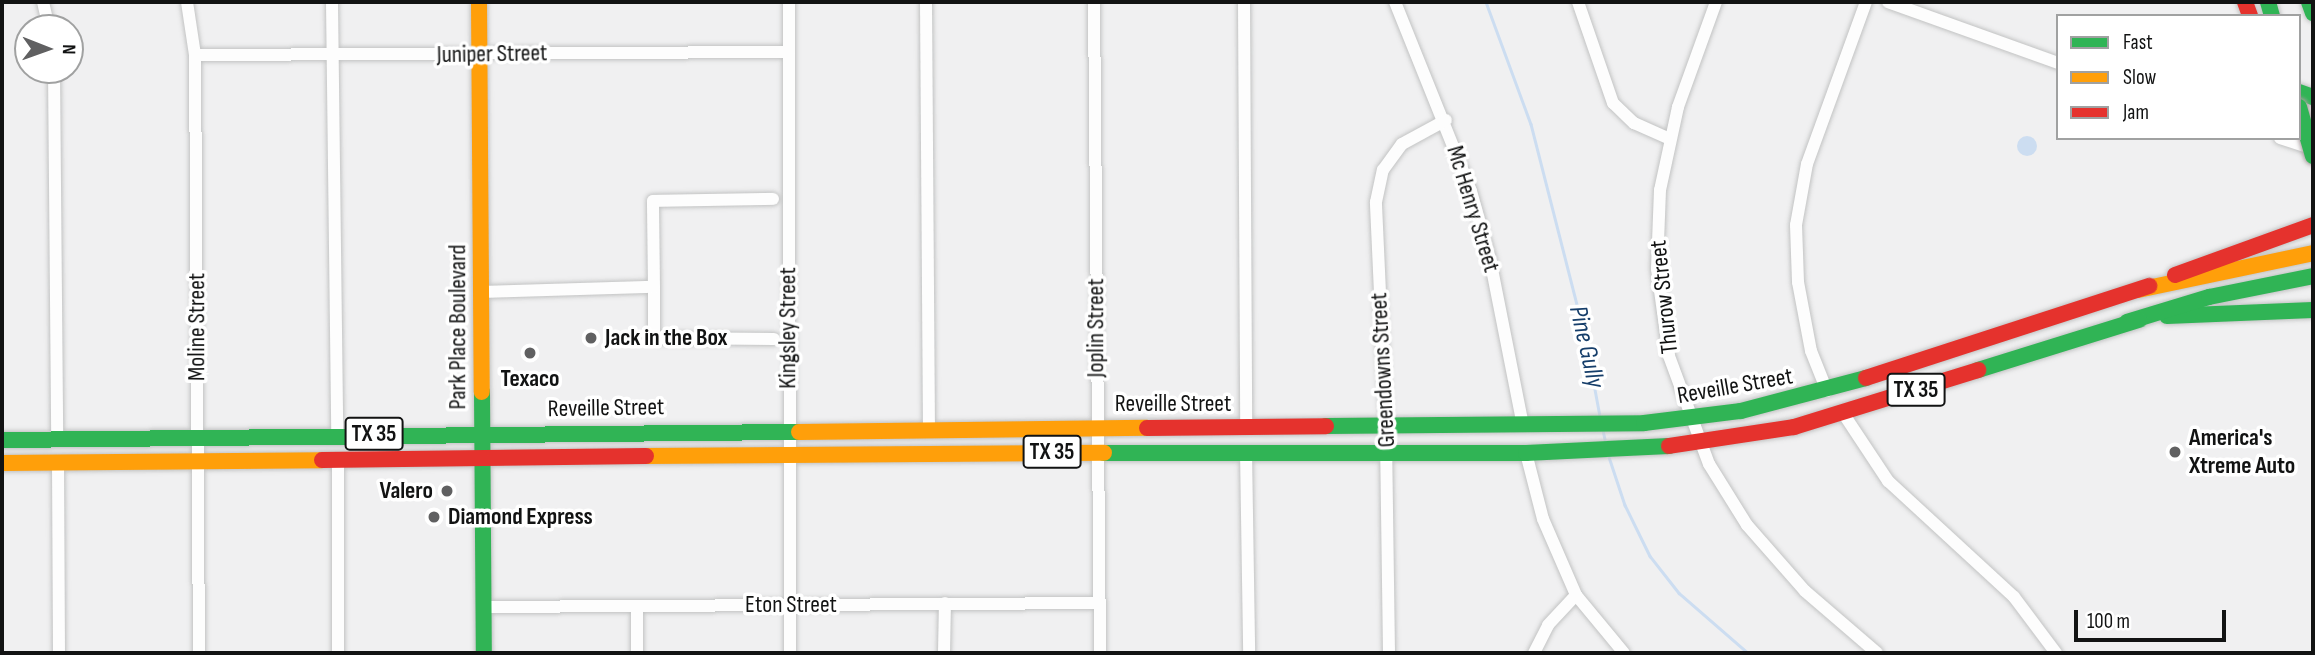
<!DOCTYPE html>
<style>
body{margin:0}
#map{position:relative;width:2315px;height:655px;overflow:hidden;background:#f0f0f1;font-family:"Sofia Sans Condensed",sans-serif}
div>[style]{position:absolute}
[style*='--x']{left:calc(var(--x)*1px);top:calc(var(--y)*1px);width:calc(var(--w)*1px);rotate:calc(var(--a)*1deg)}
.water>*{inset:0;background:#ccddf1}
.round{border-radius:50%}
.stream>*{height:2.5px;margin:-1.25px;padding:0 1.25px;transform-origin:1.25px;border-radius:1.25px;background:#ccddf1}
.roads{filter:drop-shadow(0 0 2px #c2c3c3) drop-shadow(0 0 2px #c2c3c3)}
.street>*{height:12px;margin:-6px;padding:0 6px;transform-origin:6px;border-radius:6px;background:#fdfdfd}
.fast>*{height:16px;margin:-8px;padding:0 8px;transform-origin:8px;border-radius:8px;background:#30b455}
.slow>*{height:16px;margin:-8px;padding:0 8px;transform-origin:8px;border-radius:8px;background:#ff9f0a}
.jam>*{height:16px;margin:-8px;padding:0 8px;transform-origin:8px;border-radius:8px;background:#e5322d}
.bridges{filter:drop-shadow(0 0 2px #aca1a3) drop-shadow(0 0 2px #aca1a3)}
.fast-bridge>*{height:16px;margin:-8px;padding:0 8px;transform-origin:8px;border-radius:8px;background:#30b455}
.dots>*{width:19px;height:19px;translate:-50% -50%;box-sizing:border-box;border:4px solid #fff;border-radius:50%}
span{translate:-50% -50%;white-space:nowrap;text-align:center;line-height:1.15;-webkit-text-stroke:7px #fff;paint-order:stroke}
.shield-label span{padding:2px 5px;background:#fff;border:2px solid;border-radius:5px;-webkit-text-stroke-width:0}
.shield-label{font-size:23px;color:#121313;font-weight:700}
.street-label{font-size:24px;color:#121313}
.poi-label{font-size:24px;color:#121313;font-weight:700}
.left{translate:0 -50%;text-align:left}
.right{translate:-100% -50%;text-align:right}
.water-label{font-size:26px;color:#163e6a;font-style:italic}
.frame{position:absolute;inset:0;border:4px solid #121313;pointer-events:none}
.legend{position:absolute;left:2056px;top:14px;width:245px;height:126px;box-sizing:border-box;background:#fff;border:2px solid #a0a1a1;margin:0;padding:9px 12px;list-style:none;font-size:21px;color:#121313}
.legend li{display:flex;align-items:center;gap:14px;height:35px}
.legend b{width:35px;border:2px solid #a0a1a1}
.north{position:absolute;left:14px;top:14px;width:70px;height:70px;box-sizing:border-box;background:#fff;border:2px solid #a0a1a1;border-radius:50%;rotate:91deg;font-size:19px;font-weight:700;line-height:28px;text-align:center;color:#121313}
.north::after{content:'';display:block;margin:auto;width:24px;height:32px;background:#606061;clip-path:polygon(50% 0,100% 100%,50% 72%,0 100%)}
.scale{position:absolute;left:2074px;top:610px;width:152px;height:32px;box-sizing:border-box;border:4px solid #121313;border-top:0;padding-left:9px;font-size:21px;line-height:24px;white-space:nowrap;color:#121313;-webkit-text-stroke:5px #fff;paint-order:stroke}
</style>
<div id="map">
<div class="water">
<div class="round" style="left:2017px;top:136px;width:20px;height:20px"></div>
</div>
<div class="stream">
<div style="--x:1486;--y:2;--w:130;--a:69.8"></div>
<div style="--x:1531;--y:124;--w:219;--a:75.7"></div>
<div style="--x:1585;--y:336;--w:81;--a:79.4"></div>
<div style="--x:1603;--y:430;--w:14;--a:78"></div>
<div style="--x:1609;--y:457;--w:51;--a:71.6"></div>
<div style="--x:1625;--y:505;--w:57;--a:63.9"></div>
<div style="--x:1650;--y:556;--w:47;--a:51.9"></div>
<div style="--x:1679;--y:593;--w:91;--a:41"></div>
</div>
<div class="roads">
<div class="street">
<div style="--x:43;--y:2;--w:27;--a:77"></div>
<div style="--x:187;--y:2;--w:54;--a:81.4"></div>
<div style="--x:195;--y:55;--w:598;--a:89.62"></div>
<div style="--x:332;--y:2;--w:432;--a:89.3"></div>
<div style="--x:789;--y:2;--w:651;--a:89.91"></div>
<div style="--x:926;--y:2;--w:426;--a:89.6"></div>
<div style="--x:1094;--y:2;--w:651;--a:89.47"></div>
<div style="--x:1244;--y:2;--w:424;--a:89.7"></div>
<div style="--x:1395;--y:2;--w:204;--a:68.1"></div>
<div style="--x:1471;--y:191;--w:71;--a:74.4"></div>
<div style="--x:1490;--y:259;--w:169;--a:78.8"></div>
<div style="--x:1578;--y:2;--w:107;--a:70.9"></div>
<div style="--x:1613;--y:103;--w:29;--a:44"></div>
<div style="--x:1634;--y:123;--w:39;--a:24"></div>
<div style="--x:1716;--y:2;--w:112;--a:109.9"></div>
<div style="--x:1678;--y:107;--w:85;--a:102.2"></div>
<div style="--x:1660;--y:190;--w:79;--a:92.2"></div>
<div style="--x:1657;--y:269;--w:88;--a:82.1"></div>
<div style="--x:1669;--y:356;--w:115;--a:69.7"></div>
<div style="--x:1709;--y:464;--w:72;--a:58.1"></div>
<div style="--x:1747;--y:525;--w:88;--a:48.7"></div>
<div style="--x:1805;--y:591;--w:95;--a:40.7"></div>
<div style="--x:1888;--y:2;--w:181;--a:19.7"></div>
<div style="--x:195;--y:55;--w:594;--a:-0.29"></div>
<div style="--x:54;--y:70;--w:369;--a:89.5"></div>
<div style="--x:2280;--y:138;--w:35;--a:18"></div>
<div style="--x:654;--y:287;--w:47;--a:90"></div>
<div style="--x:654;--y:334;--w:6;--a:45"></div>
<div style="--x:658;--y:338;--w:116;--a:0.5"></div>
<div style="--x:481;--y:292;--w:173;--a:-1.7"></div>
<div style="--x:654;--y:287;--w:86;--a:-90.7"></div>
<div style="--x:653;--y:201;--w:120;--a:-1"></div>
<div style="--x:1827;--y:391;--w:43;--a:-111.8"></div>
<div style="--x:1811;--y:351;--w:70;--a:-100.7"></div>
<div style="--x:1798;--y:282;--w:57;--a:-92"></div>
<div style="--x:1796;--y:225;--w:62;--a:-79.8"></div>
<div style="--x:1807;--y:164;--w:172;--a:-70"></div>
<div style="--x:1843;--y:413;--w:82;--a:56.5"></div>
<div style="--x:1888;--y:481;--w:171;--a:42.6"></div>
<div style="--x:2014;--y:597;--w:70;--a:53.1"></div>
<div style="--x:1246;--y:451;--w:202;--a:89.1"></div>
<div style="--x:1526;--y:453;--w:68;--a:75.6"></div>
<div style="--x:1543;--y:519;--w:83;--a:66.5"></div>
<div style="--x:1576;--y:595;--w:75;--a:50.4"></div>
<div style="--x:58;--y:462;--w:191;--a:89.7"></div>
<div style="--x:484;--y:607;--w:614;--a:-0.37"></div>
<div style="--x:338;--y:653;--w:195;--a:-90"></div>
<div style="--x:637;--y:653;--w:47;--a:-90"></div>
<div style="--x:944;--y:653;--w:50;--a:-88.9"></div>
<div style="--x:1389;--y:653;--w:228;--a:-90.8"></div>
<div style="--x:1386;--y:425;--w:223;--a:-92.6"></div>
<div style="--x:1376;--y:202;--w:33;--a:-78"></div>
<div style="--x:1383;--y:170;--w:32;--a:-54"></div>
<div style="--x:1402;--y:144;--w:50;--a:-28.6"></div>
<div style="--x:1534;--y:653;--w:31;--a:-63"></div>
<div style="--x:1548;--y:625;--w:41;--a:-47"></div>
</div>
<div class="fast">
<div style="--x:2268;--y:2;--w:15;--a:74"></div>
<div style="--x:2309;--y:2;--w:12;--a:70"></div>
<div style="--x:2299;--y:92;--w:15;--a:20"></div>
<div style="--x:2167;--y:316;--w:146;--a:-2.4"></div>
<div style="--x:2127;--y:322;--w:86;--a:-17"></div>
<div style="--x:2209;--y:297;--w:106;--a:-11.4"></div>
<div style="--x:1978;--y:370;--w:169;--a:-17.3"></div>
<div style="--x:482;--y:392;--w:261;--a:89.6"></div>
<div style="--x:1326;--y:426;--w:318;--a:-0.5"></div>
<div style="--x:1644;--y:423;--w:98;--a:-7.1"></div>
<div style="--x:1741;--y:411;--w:129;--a:-14.8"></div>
<div style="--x:2;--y:440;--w:797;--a:-0.58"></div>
<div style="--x:1104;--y:453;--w:422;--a:0"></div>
<div style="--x:1526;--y:453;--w:143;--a:-2.8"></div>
</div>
<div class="slow">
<div style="--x:479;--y:2;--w:390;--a:89.6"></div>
<div style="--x:2138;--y:290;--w:179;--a:-11.9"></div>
<div style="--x:799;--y:432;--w:348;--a:-0.7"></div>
<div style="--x:646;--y:456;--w:458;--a:-0.4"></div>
<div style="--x:2;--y:463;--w:320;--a:-0.5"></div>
</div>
<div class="jam">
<div style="--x:2245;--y:2;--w:15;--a:70"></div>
<div style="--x:2175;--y:275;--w:147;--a:-19.9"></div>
<div style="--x:1866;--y:378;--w:298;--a:-18"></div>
<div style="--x:1147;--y:428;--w:179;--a:-0.6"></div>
<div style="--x:1669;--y:446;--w:126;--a:-8.6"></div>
<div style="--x:1794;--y:427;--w:193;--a:-17.2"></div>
<div style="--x:322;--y:460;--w:324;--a:-0.7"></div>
</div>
</div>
<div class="bridges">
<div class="fast-bridge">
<div style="--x:2299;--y:107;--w:51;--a:74.1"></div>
</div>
</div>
<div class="dots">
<div style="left:591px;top:338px;background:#606061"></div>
<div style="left:530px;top:353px;background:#606061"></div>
<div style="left:2175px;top:452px;background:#606061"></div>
<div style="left:447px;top:491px;background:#606061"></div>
<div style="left:434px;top:517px;background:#606061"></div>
</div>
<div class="shield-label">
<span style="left:1916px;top:390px">TX 35</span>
<span style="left:374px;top:434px">TX 35</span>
<span style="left:1052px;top:452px">TX 35</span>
</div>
<div class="street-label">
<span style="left:492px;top:54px;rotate:-1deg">Juniper Street</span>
<span style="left:1473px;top:209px;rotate:73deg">Mc Henry Street</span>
<span style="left:1664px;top:297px;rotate:-96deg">Thurow Street</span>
<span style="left:197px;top:327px;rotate:-90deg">Moline Street</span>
<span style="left:458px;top:327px;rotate:-90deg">Park Place Boulevard</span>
<span style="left:788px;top:328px;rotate:-90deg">Kingsley Street</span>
<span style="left:1096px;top:328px;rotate:-90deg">Joplin Street</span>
<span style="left:1383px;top:370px;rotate:-93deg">Greendowns Street</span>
<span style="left:1735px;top:386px;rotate:-10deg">Reveille Street</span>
<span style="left:1173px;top:404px">Reveille Street</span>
<span style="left:606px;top:408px;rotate:-1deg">Reveille Street</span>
<span style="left:791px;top:605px">Eton Street</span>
</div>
<div class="poi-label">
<span class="left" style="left:605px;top:338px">Jack in the Box</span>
<span style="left:530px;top:379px">Texaco</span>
<span class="left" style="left:2189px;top:452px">America's<br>Xtreme Auto</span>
<span class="right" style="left:433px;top:491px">Valero</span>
<span class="left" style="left:448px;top:517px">Diamond Express</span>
</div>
<div class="water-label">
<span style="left:1586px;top:347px;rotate:77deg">Pine Gully</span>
</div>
<div class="frame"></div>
<ul class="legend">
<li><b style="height:9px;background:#30b455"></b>Fast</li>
<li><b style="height:9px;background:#ff9f0a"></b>Slow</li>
<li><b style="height:9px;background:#e5322d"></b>Jam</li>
</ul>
<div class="north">N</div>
<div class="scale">100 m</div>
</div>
